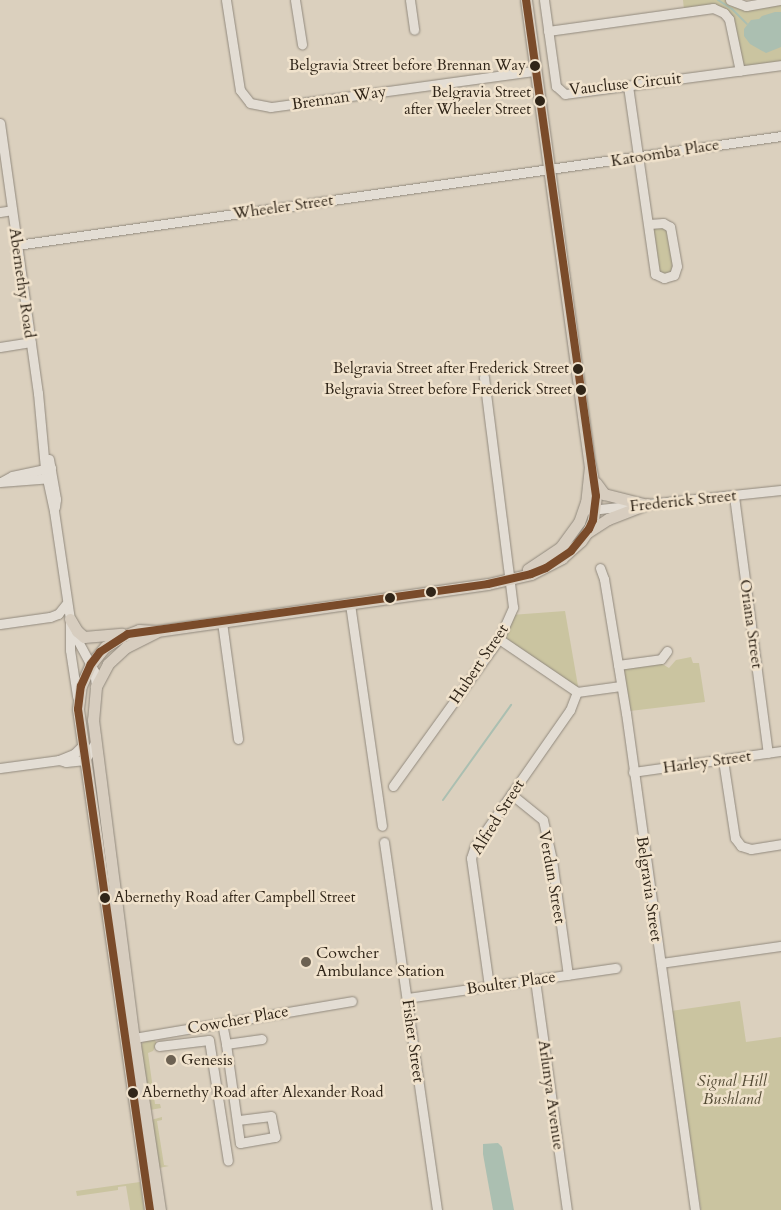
<!DOCTYPE html>
<style>
body{margin:0}
#map{position:relative;width:781px;height:1210px;overflow:hidden;background:#dbd0be;font-family:Cardo,serif}
div>[style]{position:absolute}
[style*='--x']{left:calc(var(--x)*1px);top:calc(var(--y)*1px);width:calc(var(--w)*1px);rotate:calc(var(--a)*1deg)}
.green>*{inset:0;background:#cac4a0}
.water>*{inset:0;background:#abbfb1}
.stream>*{height:2px;margin:-1px;padding:0 1px;transform-origin:1px;border-radius:1px;background:#abbfb1}
.roads{filter:drop-shadow(0 0 1px #91897d) drop-shadow(0 0 1px #91897d)}
.minor>*{height:9px;margin:-4.5px;padding:0 4.5px;transform-origin:4.5px;border-radius:4.5px;background:#e3ddd4}
.major>*{height:11px;margin:-5.5px;padding:0 5.5px;transform-origin:5.5px;border-radius:5.5px;background:#d7cdbf}
.bus-1>*{height:8px;margin:-4px;padding:0 4px;transform-origin:4px;border-radius:4px;background:#7a4b2a}
.dots>*{width:14px;height:14px;translate:-50% -50%;box-sizing:border-box;border:2px solid #f0e2cc;border-radius:50%}
span{translate:-50% -50%;white-space:nowrap;text-align:center;line-height:1.15;-webkit-text-stroke:5px #f0e2cc;paint-order:stroke}
.bus-label{font-size:15px;color:#302518}
.right{translate:-100% -50%;text-align:right}
.left{translate:0 -50%;text-align:left}
.street-label{font-size:16px;color:#302518}
.poi-label{font-size:16px;color:#302518}
.park-label{font-size:16px;color:#534a34;font-style:italic}
</style>
<div id="map">
<div class="green">
<div style="clip-path:polygon(683px 0,730px 0,735px 3px,781px 0,781px 65px,740px 71px,724px 13px,684px 10px)"></div>
<div style="clip-path:polygon(649px 224px,670px 227px,674px 275px,657px 273px)"></div>
<div style="clip-path:polygon(565px 611px,579px 692px,499px 639px,511px 615px)"></div>
<div style="clip-path:polygon(691px 657px,693px 663px,699px 663px,705px 702px,630px 711px,624px 670px,628px 665px,659px 662px,669px 668px,676px 660px)"></div>
<div style="clip-path:polygon(740px 1001px,746px 1042px,781px 1037px,781px 1210px,701px 1210px,671px 1011px)"></div>
<div style="clip-path:polygon(154px 1038px,157px 1044px,153px 1051px,148px 1053px,155px 1104px,160px 1104px,161px 1108px,150px 1110px,140px 1049px,143px 1042px)"></div>
<div style="clip-path:polygon(162px 1117px,162px 1120px,157px 1121px,164px 1165px,169px 1166px,159px 1168px,151px 1120px)"></div>
<div style="clip-path:polygon(140px 1182px,144px 1210px,130px 1210px,126px 1186px,118px 1187px,118px 1190px,77px 1196px,76px 1191px)"></div>
</div>
<div class="water">
<div style="clip-path:polygon(775px 12px,781px 12px,781px 47px,766px 53px,750px 44px,744px 36px,744px 29px,751px 20px,759px 19px,762px 16px)"></div>
<div style="clip-path:polygon(498px 1143px,502px 1147px,514px 1210px,493px 1210px,483px 1154px,483px 1144px)"></div>
</div>
<div class="stream">
<div style="--x:718;--y:0;--w:17;--a:33"></div>
<div style="--x:732;--y:9;--w:21;--a:45"></div>
<div style="--x:443;--y:800;--w:117;--a:-54.4"></div>
</div>
<div class="roads">
<div class="minor">
<div style="--x:226;--y:0;--w:91;--a:81.2"></div>
<div style="--x:240;--y:90;--w:16;--a:52"></div>
<div style="--x:250;--y:103;--w:21;--a:11"></div>
<div style="--x:271;--y:107;--w:266;--a:-7.8"></div>
<div style="--x:295;--y:0;--w:45;--a:81"></div>
<div style="--x:410;--y:0;--w:30;--a:82"></div>
<div style="--x:544;--y:0;--w:87;--a:82.1"></div>
<div style="--x:556;--y:86;--w:12;--a:42"></div>
<div style="--x:565;--y:94;--w:218;--a:-7.6"></div>
<div style="--x:730;--y:0;--w:17;--a:21"></div>
<div style="--x:746;--y:6;--w:34;--a:-10"></div>
<div style="--x:548;--y:31;--w:167;--a:-7.9"></div>
<div style="--x:713;--y:8;--w:12;--a:24"></div>
<div style="--x:724;--y:13;--w:8;--a:50"></div>
<div style="--x:729;--y:19;--w:53;--a:78.1"></div>
<div style="--x:628;--y:86;--w:190;--a:81.8"></div>
<div style="--x:655;--y:274;--w:10;--a:24"></div>
<div style="--x:664;--y:278;--w:10;--a:-17"></div>
<div style="--x:674;--y:275;--w:9;--a:-72"></div>
<div style="--x:677;--y:266;--w:40;--a:-100"></div>
<div style="--x:670;--y:227;--w:8;--a:-150"></div>
<div style="--x:663;--y:223;--w:14;--a:176"></div>
<div style="--x:0;--y:123;--w:273;--a:82"></div>
<div style="--x:38;--y:393;--w:76;--a:84.7"></div>
<div style="--x:45;--y:469;--w:43;--a:77.9"></div>
<div style="--x:54;--y:511;--w:109;--a:81.6"></div>
<div style="--x:70;--y:619;--w:31;--a:90"></div>
<div style="--x:70;--y:650;--w:47;--a:81.3"></div>
<div style="--x:0;--y:212;--w:12;--a:-9"></div>
<div style="--x:17;--y:245;--w:772;--a:-8.12"></div>
<div style="--x:0;--y:347;--w:31;--a:-9"></div>
<div style="--x:49;--y:459;--w:41;--a:80.1"></div>
<div style="--x:56;--y:499;--w:8;--a:97"></div>
<div style="--x:3;--y:481;--w:10;--a:-29"></div>
<div style="--x:12;--y:476;--w:40;--a:-12"></div>
<div style="--x:0;--y:482;--w:52;--a:-4.4"></div>
<div style="--x:734;--y:496;--w:259;--a:82.5"></div>
<div style="--x:590;--y:510;--w:192;--a:-6"></div>
<div style="--x:600;--y:568;--w:12;--a:70"></div>
<div style="--x:604;--y:579;--w:136;--a:80.7"></div>
<div style="--x:626;--y:713;--w:502;--a:82.1"></div>
<div style="--x:350;--y:604;--w:224;--a:81.8"></div>
<div style="--x:222;--y:622;--w:118;--a:82.2"></div>
<div style="--x:0;--y:624;--w:50;--a:-8"></div>
<div style="--x:50;--y:617;--w:9;--a:-21"></div>
<div style="--x:58;--y:614;--w:14;--a:-51"></div>
<div style="--x:71;--y:628;--w:49;--a:61.9"></div>
<div style="--x:94;--y:671;--w:15;--a:82"></div>
<div style="--x:499;--y:639;--w:94;--a:34.2"></div>
<div style="--x:577;--y:692;--w:44;--a:-7.8"></div>
<div style="--x:618;--y:665;--w:43;--a:-7.9"></div>
<div style="--x:661;--y:659;--w:10;--a:-53"></div>
<div style="--x:59;--y:760;--w:7;--a:16"></div>
<div style="--x:66;--y:762;--w:19;--a:-6"></div>
<div style="--x:85;--y:760;--w:20;--a:-60"></div>
<div style="--x:723;--y:760;--w:79;--a:81.3"></div>
<div style="--x:735;--y:838;--w:10;--a:53"></div>
<div style="--x:741;--y:846;--w:10;--a:17"></div>
<div style="--x:751;--y:849;--w:30;--a:-9"></div>
<div style="--x:0;--y:768;--w:60;--a:-7.7"></div>
<div style="--x:59;--y:760;--w:16;--a:-22"></div>
<div style="--x:74;--y:754;--w:13;--a:-45"></div>
<div style="--x:633;--y:772;--w:149;--a:-8.1"></div>
<div style="--x:393;--y:786;--w:181;--a:-54.2"></div>
<div style="--x:499;--y:639;--w:35;--a:-66"></div>
<div style="--x:513;--y:607;--w:232;--a:-97.2"></div>
<div style="--x:511;--y:794;--w:41;--a:39.1"></div>
<div style="--x:543;--y:820;--w:41;--a:77.3"></div>
<div style="--x:552;--y:860;--w:116;--a:82.1"></div>
<div style="--x:384;--y:842;--w:372;--a:81.8"></div>
<div style="--x:661;--y:963;--w:121;--a:-8.1"></div>
<div style="--x:535;--y:980;--w:232;--a:82.1"></div>
<div style="--x:489;--y:986;--w:129;--a:-98"></div>
<div style="--x:471;--y:858;--w:13;--a:-72"></div>
<div style="--x:475;--y:846;--w:166;--a:-55.1"></div>
<div style="--x:570;--y:710;--w:19;--a:-69"></div>
<div style="--x:407;--y:998;--w:211;--a:-8.2"></div>
<div style="--x:222;--y:1023;--w:21;--a:79"></div>
<div style="--x:226;--y:1044;--w:36;--a:-8"></div>
<div style="--x:128;--y:1039;--w:227;--a:-9.6"></div>
<div style="--x:226;--y:1044;--w:100;--a:82"></div>
<div style="--x:240;--y:1143;--w:36;--a:-10"></div>
<div style="--x:275;--y:1137;--w:21;--a:-101"></div>
<div style="--x:271;--y:1116;--w:34;--a:173"></div>
<div style="--x:159;--y:1046;--w:50;--a:-6.8"></div>
<div style="--x:209;--y:1040;--w:122;--a:81.1"></div>
</div>
<div class="major">
<div style="--x:526;--y:0;--w:470;--a:82.2"></div>
<div style="--x:590;--y:466;--w:36;--a:96"></div>
<div style="--x:586;--y:502;--w:21;--a:109"></div>
<div style="--x:579;--y:522;--w:31;--a:126"></div>
<div style="--x:561;--y:547;--w:40;--a:146"></div>
<div style="--x:596;--y:483;--w:14;--a:54"></div>
<div style="--x:604;--y:494;--w:40;--a:14.4"></div>
<div style="--x:588;--y:532;--w:24;--a:-33"></div>
<div style="--x:608;--y:519;--w:42;--a:-21"></div>
<div style="--x:70;--y:619;--w:14;--a:60"></div>
<div style="--x:77;--y:631;--w:9;--a:41"></div>
<div style="--x:84;--y:637;--w:38;--a:-5"></div>
<div style="--x:156;--y:632;--w:34;--a:153"></div>
<div style="--x:126;--y:647;--w:25;--a:137"></div>
<div style="--x:108;--y:664;--w:26;--a:118"></div>
<div style="--x:96;--y:687;--w:33;--a:95"></div>
<div style="--x:93;--y:720;--w:321;--a:82.7"></div>
<div style="--x:134;--y:1038;--w:174;--a:81.4"></div>
<div style="--x:150;--y:1210;--w:506;--a:-98.18"></div>
<div style="--x:78;--y:709;--w:23;--a:-83"></div>
<div style="--x:81;--y:686;--w:24;--a:-66"></div>
<div style="--x:91;--y:664;--w:22;--a:-51"></div>
<div style="--x:105;--y:647;--w:19;--a:-32"></div>
<div style="--x:121;--y:637;--w:19;--a:-21"></div>
<div style="--x:139;--y:630;--w:18;--a:3"></div>
<div style="--x:157;--y:631;--w:334;--a:-8.1"></div>
<div style="--x:488;--y:584;--w:44;--a:-13.1"></div>
<div style="--x:531;--y:574;--w:35;--a:-27"></div>
<div style="--x:562;--y:558;--w:25;--a:-42"></div>
<div style="--x:581;--y:541;--w:14;--a:-56"></div>
<div style="--x:589;--y:529;--w:10;--a:-66"></div>
<div style="--x:593;--y:520;--w:24;--a:-83"></div>
<div style="--x:596;--y:496;--w:31;--a:-101"></div>
</div>
</div>
<div class="bus-1">
<div style="--x:150;--y:1210;--w:506;--a:-98.18"></div>
<div style="--x:78;--y:709;--w:23;--a:-83"></div>
<div style="--x:81;--y:686;--w:24;--a:-66"></div>
<div style="--x:91;--y:664;--w:15;--a:-53"></div>
<div style="--x:100;--y:652;--w:33;--a:-33"></div>
<div style="--x:128;--y:634;--w:363;--a:-7.9"></div>
<div style="--x:488;--y:584;--w:44;--a:-13.1"></div>
<div style="--x:531;--y:574;--w:16;--a:-22"></div>
<div style="--x:546;--y:568;--w:30;--a:-34"></div>
<div style="--x:571;--y:551;--w:28;--a:-51"></div>
<div style="--x:589;--y:529;--w:10;--a:-66"></div>
<div style="--x:593;--y:520;--w:24;--a:-83"></div>
<div style="--x:596;--y:496;--w:501;--a:-98.03"></div>
</div>
<div class="dots">
<div style="left:535px;top:66px;background:#302518"></div>
<div style="left:540px;top:101px;background:#302518"></div>
<div style="left:578px;top:369px;background:#302518"></div>
<div style="left:581px;top:390px;background:#302518"></div>
<div style="left:431px;top:592px;background:#302518"></div>
<div style="left:390px;top:598px;background:#302518"></div>
<div style="left:105px;top:898px;background:#302518"></div>
<div style="left:306px;top:962px;background:#6c6152"></div>
<div style="left:171px;top:1060px;background:#6c6152"></div>
<div style="left:133px;top:1093px;background:#302518"></div>
</div>
<div class="bus-label">
<span class="right" style="left:526px;top:66px">Belgravia Street before Brennan Way</span>
<span class="right" style="left:531px;top:101px">Belgravia Street<br>after Wheeler Street</span>
<span class="right" style="left:569px;top:369px">Belgravia Street after Frederick Street</span>
<span class="right" style="left:572px;top:390px">Belgravia Street before Frederick Street</span>
<span class="left" style="left:114px;top:898px">Abernethy Road after Campbell Street</span>
<span class="left" style="left:142px;top:1093px">Abernethy Road after Alexander Road</span>
</div>
<div class="street-label">
<span style="left:625px;top:84px;rotate:-6deg">Vaucluse Circuit</span>
<span style="left:339px;top:98px;rotate:-8deg">Brennan Way</span>
<span style="left:665px;top:153px;rotate:-9deg">Katoomba Place</span>
<span style="left:283px;top:207px;rotate:-8deg">Wheeler Street</span>
<span style="left:22px;top:283px;rotate:82deg">Abernethy Road</span>
<span style="left:683px;top:501px;rotate:-6deg">Frederick Street</span>
<span style="left:751px;top:624px;rotate:82deg">Oriana Street</span>
<span style="left:479px;top:664px;rotate:-56deg">Hubert Street</span>
<span style="left:707px;top:762px;rotate:-8deg">Harley Street</span>
<span style="left:498px;top:817px;rotate:-58deg">Alfred Street</span>
<span style="left:552px;top:877px;rotate:80deg">Verdun Street</span>
<span style="left:649px;top:889px;rotate:82deg">Belgravia Street</span>
<span style="left:511px;top:983px;rotate:-8deg">Boulter Place</span>
<span style="left:238px;top:1020px;rotate:-10deg">Cowcher Place</span>
<span style="left:413px;top:1041px;rotate:82deg">Fisher Street</span>
<span style="left:551px;top:1095px;rotate:82deg">Arlunya Avenue</span>
</div>
<div class="poi-label">
<span class="left" style="left:316px;top:962px">Cowcher<br>Ambulance Station</span>
<span class="left" style="left:181px;top:1060px">Genesis</span>
</div>
<div class="park-label">
<span style="left:732px;top:1090px">Signal Hill<br>Bushland</span>
</div>
</div>
